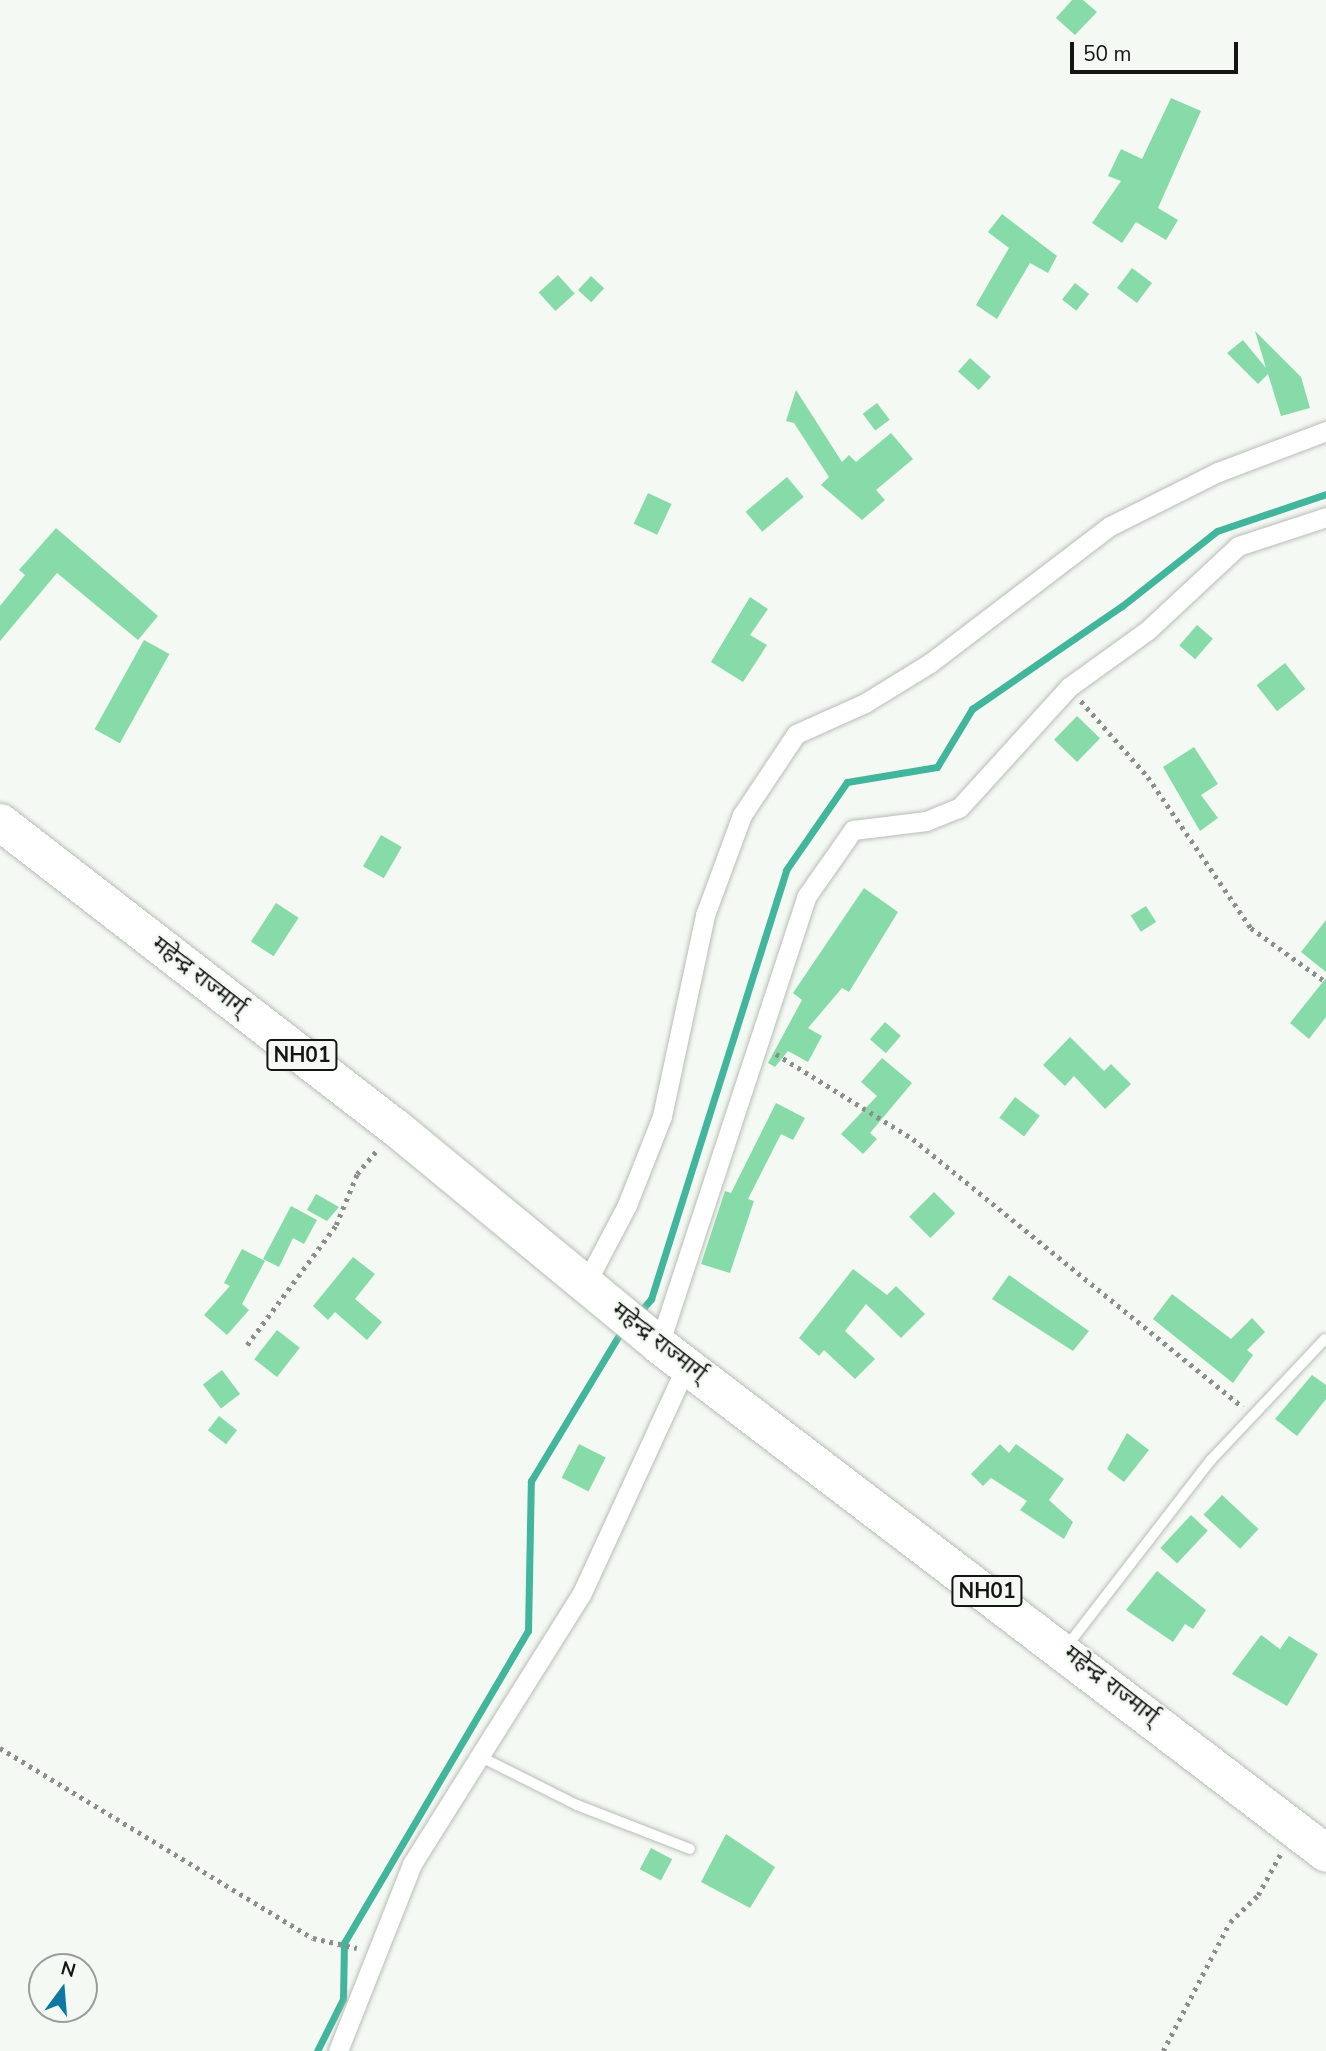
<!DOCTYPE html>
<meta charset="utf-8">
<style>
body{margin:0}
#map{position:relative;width:1326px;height:2051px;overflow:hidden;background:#f4f9f3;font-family:"Nunito Sans","Noto Sans Devanagari",sans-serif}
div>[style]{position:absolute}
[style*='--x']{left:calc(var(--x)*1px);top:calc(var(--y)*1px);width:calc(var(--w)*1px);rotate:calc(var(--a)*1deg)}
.stream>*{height:7px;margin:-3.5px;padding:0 3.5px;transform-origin:3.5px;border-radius:3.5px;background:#42b69c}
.building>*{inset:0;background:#87dba8;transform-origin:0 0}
.path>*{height:4.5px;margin-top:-2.25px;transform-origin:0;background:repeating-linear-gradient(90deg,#8b8e8a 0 3.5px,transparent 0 8.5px)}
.roads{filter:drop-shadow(0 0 2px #b8bdb7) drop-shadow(0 0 2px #b8bdb7)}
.lane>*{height:10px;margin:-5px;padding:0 5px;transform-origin:5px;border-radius:5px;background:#fff}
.street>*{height:19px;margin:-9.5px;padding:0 9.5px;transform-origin:9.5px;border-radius:9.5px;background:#fff}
.highway>*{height:37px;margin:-18.5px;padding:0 18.5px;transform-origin:18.5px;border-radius:18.5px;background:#fff}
span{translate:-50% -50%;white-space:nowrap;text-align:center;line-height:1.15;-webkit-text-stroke:5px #f4f9f3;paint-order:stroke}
.shield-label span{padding:2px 5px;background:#f4f9f3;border:2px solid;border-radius:5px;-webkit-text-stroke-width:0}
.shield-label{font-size:21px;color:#141614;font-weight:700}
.street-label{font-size:23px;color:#141614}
.north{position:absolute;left:28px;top:1953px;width:70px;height:70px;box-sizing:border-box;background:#f4f9f3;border:2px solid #9a9e9a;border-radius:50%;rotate:16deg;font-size:19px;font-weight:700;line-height:28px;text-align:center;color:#141614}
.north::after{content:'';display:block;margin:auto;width:24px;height:32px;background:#0d79a3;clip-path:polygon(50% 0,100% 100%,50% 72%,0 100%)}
.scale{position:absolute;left:1070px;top:42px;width:168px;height:32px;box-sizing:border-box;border:4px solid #141614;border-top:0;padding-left:9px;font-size:21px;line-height:24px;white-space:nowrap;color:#141614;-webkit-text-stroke:5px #f4f9f3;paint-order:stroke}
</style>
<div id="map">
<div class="stream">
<div style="--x:638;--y:1314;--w:20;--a:-49"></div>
<div style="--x:651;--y:1299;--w:450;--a:-72.5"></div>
<div style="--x:786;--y:870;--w:107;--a:-55.3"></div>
<div style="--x:847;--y:782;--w:91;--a:-9.5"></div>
<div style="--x:937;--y:767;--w:68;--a:-58.9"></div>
<div style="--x:972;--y:709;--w:182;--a:-34.5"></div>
<div style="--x:1122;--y:606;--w:121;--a:-38.3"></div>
<div style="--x:1217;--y:531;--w:115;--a:-18.7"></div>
<div style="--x:317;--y:2051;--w:58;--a:-63.4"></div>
<div style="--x:343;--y:1999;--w:56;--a:-89"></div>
<div style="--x:344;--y:1943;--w:362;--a:-59.5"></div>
<div style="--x:528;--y:1631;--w:150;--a:-88.9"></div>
<div style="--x:531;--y:1481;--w:176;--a:-58.9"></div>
</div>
<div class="building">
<div style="clip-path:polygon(1072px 0,1083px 0,1097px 12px,1075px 35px,1056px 18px)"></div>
<div style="clip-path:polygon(1171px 98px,1201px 111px,1158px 208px,1178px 220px,1166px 240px,1136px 222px,1122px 243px,1092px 223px,1121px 181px,1108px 176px,1121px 149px,1142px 159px)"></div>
<div style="clip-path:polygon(1002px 214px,1057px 256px,1048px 273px,1030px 263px,997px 319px,976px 305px,1009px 248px,988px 232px)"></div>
<div style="left:1132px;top:268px;width:25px;height:25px;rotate:37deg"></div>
<div style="left:558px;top:275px;width:25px;height:26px;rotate:48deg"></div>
<div style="left:591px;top:276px;width:18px;height:19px;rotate:43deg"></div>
<div style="left:1075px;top:283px;width:18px;height:21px;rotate:38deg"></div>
<div style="clip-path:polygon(1255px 331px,1301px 377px,1310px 408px,1281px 416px,1268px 374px,1258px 384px,1227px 353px,1243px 340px,1266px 368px)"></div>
<div style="left:970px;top:358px;width:28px;height:18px;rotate:42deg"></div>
<div style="clip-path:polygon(796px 390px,842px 462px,849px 455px,856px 462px,891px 433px,913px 459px,876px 490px,885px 500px,862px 520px,821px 485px,829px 477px,794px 423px,786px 421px)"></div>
<div style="left:877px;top:403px;width:21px;height:18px;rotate:53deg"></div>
<div style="left:787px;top:477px;width:26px;height:54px;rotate:50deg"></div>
<div style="left:648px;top:493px;width:26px;height:34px;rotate:25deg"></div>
<div style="clip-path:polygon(56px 528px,158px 616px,138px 640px,57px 573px,0 641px,0 606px,25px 575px,19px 570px)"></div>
<div style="clip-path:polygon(750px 597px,768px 609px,750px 635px,767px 645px,743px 682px,711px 662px)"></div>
<div style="left:1197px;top:625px;width:21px;height:27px;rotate:41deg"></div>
<div style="left:144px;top:640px;width:29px;height:102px;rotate:29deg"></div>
<div style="left:1285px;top:663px;width:33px;height:36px;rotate:52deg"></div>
<div style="left:1077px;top:716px;width:32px;height:33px;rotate:44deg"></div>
<div style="clip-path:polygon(1194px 747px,1218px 784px,1201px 795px,1218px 818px,1200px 831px,1163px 767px)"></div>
<div style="left:381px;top:835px;width:24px;height:36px;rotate:30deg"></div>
<div style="clip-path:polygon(864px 888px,898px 912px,849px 992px,842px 988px,808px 1028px,822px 1036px,808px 1062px,788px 1051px,775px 1067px,768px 1063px,802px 1000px,793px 993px)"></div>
<div style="left:276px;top:903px;width:27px;height:46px;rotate:33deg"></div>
<div style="left:1146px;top:906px;width:19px;height:18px;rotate:58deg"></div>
<div style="clip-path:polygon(1326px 920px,1326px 972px,1301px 952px)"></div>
<div style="clip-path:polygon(1326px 978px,1326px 1017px,1309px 1039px,1290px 1023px)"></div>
<div style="left:885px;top:1022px;width:21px;height:23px;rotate:41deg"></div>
<div style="clip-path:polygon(1070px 1037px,1104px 1071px,1111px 1064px,1131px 1084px,1105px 1109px,1074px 1076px,1065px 1086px,1043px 1065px)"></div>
<div style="clip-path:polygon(882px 1058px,912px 1083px,870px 1133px,877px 1139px,863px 1154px,841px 1134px,877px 1096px,861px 1082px)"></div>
<div style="left:1015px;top:1097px;width:31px;height:26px;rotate:37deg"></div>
<div style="clip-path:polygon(776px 1103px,805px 1118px,793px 1140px,781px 1134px,748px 1199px,754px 1201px,730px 1273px,701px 1264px,725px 1191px,731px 1193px)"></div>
<div style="left:934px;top:1192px;width:30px;height:35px;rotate:45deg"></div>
<div style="clip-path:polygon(316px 1194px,339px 1207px,327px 1221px,307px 1210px)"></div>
<div style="clip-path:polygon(291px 1206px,317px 1220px,304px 1244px,293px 1238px,279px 1267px,263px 1259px)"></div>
<div style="clip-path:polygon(242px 1249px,265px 1261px,242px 1304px,249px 1310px,227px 1335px,204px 1315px,230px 1286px,224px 1283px)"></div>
<div style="clip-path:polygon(353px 1257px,375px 1274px,355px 1299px,382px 1322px,367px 1340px,335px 1312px,328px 1320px,313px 1306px)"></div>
<div style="clip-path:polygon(853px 1269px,887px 1295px,896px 1286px,925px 1314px,901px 1338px,866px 1304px,845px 1331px,875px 1359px,855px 1379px,824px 1350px,819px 1356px,799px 1338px)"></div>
<div style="clip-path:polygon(1009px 1275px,1089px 1331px,1073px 1351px,992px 1299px)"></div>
<div style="clip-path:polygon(1172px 1294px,1231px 1339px,1252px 1318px,1265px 1332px,1247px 1350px,1253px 1355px,1233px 1383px,1153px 1319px)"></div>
<div style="left:277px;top:1330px;width:29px;height:37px;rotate:38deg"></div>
<div style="left:222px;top:1370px;width:30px;height:24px;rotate:53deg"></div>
<div style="clip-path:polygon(1312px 1375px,1326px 1385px,1326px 1399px,1297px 1436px,1275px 1419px)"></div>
<div style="left:219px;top:1416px;width:23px;height:18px;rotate:38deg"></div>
<div style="clip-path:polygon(1127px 1433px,1149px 1450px,1124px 1482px,1107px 1469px)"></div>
<div style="left:579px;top:1444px;width:30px;height:38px;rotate:27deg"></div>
<div style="clip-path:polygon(1000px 1444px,1009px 1453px,1016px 1444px,1064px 1479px,1049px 1500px,1073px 1522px,1064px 1539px,1020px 1510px,1027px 1501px,991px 1478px,983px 1486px,971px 1474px)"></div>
<div style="left:1222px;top:1495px;width:50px;height:27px;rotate:43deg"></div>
<div style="left:1191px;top:1515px;width:23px;height:45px;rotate:43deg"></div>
<div style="clip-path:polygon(1157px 1571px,1206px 1610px,1193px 1629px,1185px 1624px,1173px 1642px,1126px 1610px)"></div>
<div style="clip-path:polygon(1261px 1635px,1280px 1649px,1289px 1636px,1318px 1654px,1287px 1706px,1232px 1674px)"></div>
<div style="clip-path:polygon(726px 1834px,775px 1867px,750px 1908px,701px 1882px)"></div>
<div style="left:651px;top:1848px;width:24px;height:24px;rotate:28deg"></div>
</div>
<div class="path">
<div style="--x:1081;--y:701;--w:101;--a:48.6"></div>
<div style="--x:1148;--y:777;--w:183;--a:55.7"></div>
<div style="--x:1251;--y:928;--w:92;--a:35.8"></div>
<div style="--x:776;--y:1054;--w:161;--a:31.8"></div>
<div style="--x:913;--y:1139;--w:425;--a:39.1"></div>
<div style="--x:247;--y:1345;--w:149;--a:-53.4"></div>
<div style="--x:336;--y:1225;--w:55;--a:-67.6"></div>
<div style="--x:357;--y:1174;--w:31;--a:-50"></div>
<div style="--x:0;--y:1748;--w:366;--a:31.3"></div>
<div style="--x:313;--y:1938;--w:45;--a:12.8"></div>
<div style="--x:1163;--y:2051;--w:145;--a:-62.6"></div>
<div style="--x:1230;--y:1922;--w:39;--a:-44"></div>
<div style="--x:1258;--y:1895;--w:48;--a:-61.3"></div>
</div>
<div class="roads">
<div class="lane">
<div style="--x:1067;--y:1646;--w:235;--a:-52.3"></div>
<div style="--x:1211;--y:1460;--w:166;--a:-46.7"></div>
<div style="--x:477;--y:1755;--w:112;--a:26.6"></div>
<div style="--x:577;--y:1805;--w:121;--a:21.3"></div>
</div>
<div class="street">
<div style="--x:585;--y:1285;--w:90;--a:-62.3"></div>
<div style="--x:627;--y:1205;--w:96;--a:-68.5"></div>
<div style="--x:662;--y:1116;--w:206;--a:-77.9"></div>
<div style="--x:705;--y:915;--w:107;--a:-69.7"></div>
<div style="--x:742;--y:815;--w:97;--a:-56.3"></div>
<div style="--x:796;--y:734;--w:76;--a:-24.2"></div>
<div style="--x:865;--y:703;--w:76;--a:-31.6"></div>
<div style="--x:930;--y:663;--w:226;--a:-37.3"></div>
<div style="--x:1110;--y:526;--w:121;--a:-26.6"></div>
<div style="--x:1218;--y:472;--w:116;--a:-20.8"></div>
<div style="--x:659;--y:1345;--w:472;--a:-71.8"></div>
<div style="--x:806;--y:897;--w:82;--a:-55"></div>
<div style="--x:853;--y:830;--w:74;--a:-7"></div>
<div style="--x:926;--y:821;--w:35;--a:-22"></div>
<div style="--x:959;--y:808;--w:164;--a:-47.7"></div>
<div style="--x:1069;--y:687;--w:97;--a:-35.8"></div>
<div style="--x:1148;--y:630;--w:123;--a:-43"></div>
<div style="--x:1238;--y:546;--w:93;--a:-18.2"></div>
<div style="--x:338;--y:2051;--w:201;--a:-68.4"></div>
<div style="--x:412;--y:1864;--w:318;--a:-57.9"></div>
<div style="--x:581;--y:1595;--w:253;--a:-65.3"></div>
</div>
<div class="highway">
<div style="--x:0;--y:822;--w:499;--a:37.7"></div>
<div style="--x:395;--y:1127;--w:342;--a:39.5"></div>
<div style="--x:659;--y:1345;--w:838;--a:37.29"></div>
</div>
</div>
<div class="shield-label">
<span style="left:302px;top:1055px">NH01</span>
<span style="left:987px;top:1591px">NH01</span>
</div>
<div class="street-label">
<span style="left:199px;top:976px;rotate:38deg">महेन्द्र राज्मार्ग्</span>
<span style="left:659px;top:1342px;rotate:38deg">महेन्द्र राज्मार्ग्</span>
<span style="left:1111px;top:1685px;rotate:38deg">महेन्द्र राज्मार्ग्</span>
</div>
<div class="north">N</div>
<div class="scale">50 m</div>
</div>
